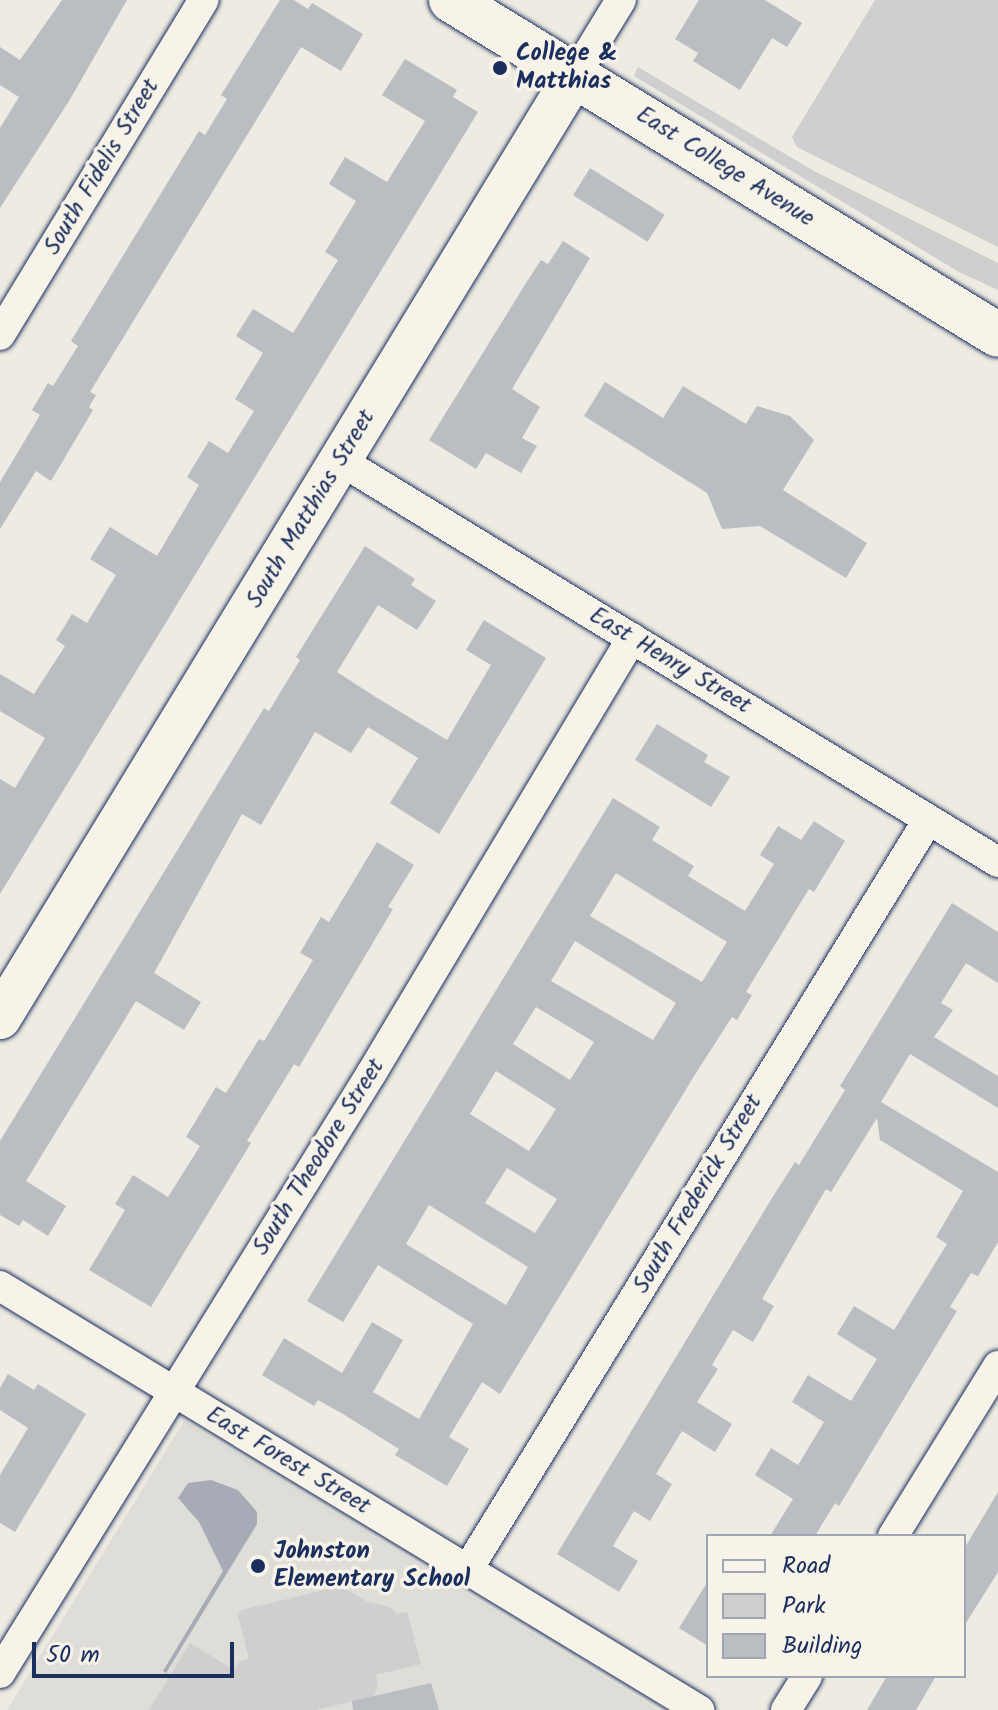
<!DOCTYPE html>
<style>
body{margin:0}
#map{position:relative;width:998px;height:1710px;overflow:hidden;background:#eeebe2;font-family:Kalam,sans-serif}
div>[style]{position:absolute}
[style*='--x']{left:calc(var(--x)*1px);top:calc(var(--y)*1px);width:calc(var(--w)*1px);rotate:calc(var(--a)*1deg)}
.built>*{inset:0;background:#deddd8}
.green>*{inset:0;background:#cfcfcf}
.water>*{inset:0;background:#a6abb5}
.building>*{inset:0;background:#babdc2;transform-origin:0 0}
.roads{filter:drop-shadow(0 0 2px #1b2f5e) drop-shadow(0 0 2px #1b2f5e)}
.street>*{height:30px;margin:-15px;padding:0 15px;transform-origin:15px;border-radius:15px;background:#f7f3e8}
.secondary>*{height:42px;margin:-21px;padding:0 21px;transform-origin:21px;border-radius:21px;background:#f7f3e8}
.primary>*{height:44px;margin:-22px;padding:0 22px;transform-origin:22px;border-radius:22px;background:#f7f3e8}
.dots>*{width:22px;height:22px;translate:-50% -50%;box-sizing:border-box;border:4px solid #f7f3e8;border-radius:50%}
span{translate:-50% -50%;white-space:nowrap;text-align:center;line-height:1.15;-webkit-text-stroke:7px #f7f3e8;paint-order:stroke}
.poi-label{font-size:24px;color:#1b2f5e;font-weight:700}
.left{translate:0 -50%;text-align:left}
.street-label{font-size:24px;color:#1b2f5e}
.legend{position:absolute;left:706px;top:1534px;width:260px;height:144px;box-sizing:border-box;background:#f7f3e8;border:2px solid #9fa5b1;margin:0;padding:10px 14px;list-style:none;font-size:24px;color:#1b2f5e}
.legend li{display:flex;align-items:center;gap:16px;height:40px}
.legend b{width:40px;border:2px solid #9fa5b1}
.scale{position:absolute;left:32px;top:1642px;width:202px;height:36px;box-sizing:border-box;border:4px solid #1b2f5e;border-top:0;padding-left:10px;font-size:24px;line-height:28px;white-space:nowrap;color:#1b2f5e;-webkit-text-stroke:6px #f7f3e8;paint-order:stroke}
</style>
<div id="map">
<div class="built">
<div style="clip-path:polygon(184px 1421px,658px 1710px,7px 1710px)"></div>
</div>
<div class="green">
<div style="clip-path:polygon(875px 0,998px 0,998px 247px,797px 147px,792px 137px)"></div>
<div style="clip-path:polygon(638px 67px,814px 171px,998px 263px,998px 290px,959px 272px,634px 76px)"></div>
<div style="clip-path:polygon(341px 1586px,368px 1602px,390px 1607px,397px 1614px,407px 1612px,421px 1664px,376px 1675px,378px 1686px,374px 1696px,316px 1710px,149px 1710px,190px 1643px,234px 1670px,240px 1661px,249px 1659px,238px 1616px,242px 1610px)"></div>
</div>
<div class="water">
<div style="clip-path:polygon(211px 1480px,238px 1490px,257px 1512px,257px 1524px,166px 1673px,163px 1671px,223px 1571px,199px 1522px,178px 1498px,188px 1483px)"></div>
</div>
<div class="building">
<div style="clip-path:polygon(62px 0,127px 0,69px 101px,0 208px,0 128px,19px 97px,0 85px,0 47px,20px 60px)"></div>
<div style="clip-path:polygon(280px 0,294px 0,308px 9px,312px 3px,363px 34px,341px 71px,301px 47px,90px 392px,96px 395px,89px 407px,93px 410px,51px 481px,36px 471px,0 529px,0 482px,40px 415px,32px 410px,48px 383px,53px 386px,78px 346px,71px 341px,199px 131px,205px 135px,227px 99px,221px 95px)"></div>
<div style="clip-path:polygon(699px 0,765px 0,802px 23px,787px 47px,772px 38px,740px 90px,693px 61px,698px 53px,675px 39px)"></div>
<div style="clip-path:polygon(405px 59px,457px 90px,453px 97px,478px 112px,0 894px,0 779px,15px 788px,45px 738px,0 711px,0 674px,34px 694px,65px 646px,56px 640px,72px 614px,87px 623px,116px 575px,90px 559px,110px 527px,157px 556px,199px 485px,187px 477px,209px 441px,228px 453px,254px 411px,235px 399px,263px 353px,236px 336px,253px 309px,293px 333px,338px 260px,325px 252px,356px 201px,329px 184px,345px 157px,387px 182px,425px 121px,382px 95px)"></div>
<div style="left:590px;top:168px;width:88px;height:32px;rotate:32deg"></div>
<div style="clip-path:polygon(563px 241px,590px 258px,512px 389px,540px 407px,522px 438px,537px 446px,521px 473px,486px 453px,476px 469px,429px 440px,526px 283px,541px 260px,548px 264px)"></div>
<div style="clip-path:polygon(605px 382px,663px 418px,683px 386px,746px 424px,757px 406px,790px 416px,814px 440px,783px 490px,867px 543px,846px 578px,760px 526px,722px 529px,707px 493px,584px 416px)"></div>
<div style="clip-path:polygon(365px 546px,415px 579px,411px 585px,436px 601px,417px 630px,378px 605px,337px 672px,374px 696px,447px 740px,491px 665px,466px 650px,484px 620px,546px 658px,439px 834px,390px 803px,418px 758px,368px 727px,351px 753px,315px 732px,261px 825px,242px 814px,154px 973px,201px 1002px,184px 1030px,136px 1001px,26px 1181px,66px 1206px,48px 1236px,23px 1220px,19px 1226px,0 1215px,0 1141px,264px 708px,269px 711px,300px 660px,296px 657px)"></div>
<div style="clip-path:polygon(657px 724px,708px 755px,704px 762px,730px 777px,711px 807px,635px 760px)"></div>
<div style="clip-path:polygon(evenodd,613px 798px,660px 827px,652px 840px,694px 866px,688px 876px,745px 911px,774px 864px,760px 855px,778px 826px,801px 840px,814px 821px,845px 841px,814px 892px,809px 889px,746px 992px,752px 995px,737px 1020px,732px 1017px,696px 1073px,500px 1394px,482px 1382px,449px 1437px,469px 1449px,447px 1486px,395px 1455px,399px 1449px,343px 1414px,318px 1400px,314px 1406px,262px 1375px,284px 1338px,342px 1373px,372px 1322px,403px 1340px,373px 1392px,419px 1419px,473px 1324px,378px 1265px,343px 1322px,307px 1301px,613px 798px,616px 873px,727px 942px,702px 982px,590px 916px,616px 873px,613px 798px,575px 941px,676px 1003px,653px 1040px,551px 981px,575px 941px,613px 798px,536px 1007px,594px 1042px,570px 1080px,513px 1044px,536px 1007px,613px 798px,496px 1071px,556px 1109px,529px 1151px,470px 1114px,496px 1071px,613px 798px,507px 1168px,557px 1199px,535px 1233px,485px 1203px,507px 1168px,613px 798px,429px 1205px,528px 1267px,506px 1305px,406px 1244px,429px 1205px)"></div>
<div style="clip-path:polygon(377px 842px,414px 865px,388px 907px,393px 909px,299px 1067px,294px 1064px,247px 1141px,251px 1143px,151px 1307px,89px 1270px,125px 1210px,115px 1204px,133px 1175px,168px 1197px,200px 1146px,186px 1137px,216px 1087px,226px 1093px,259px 1039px,264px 1041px,313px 960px,300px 953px,321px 917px,329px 922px)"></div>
<div style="clip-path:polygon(952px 903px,998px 932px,998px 983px,966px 963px,941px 1003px,953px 1010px,934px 1037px,998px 1076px,998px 1108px,910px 1054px,881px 1102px,998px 1172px,998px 1242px,978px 1276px,971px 1273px,950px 1307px,957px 1311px,839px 1506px,835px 1503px,815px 1536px,770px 1536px,793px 1499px,755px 1475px,771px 1448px,798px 1465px,824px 1422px,792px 1402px,808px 1375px,851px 1401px,877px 1359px,837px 1334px,854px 1306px,894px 1330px,947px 1244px,936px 1237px,963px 1191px,880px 1140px,877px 1118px,831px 1192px,826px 1189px,762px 1299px,774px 1306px,753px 1342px,733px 1330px,712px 1365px,718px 1369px,697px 1402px,732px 1424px,715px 1452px,682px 1431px,656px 1474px,672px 1484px,650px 1521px,634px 1511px,613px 1546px,638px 1561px,619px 1592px,557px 1554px,772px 1198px,795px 1162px,799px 1165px,845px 1090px,840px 1086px)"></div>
<div style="clip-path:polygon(8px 1374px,34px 1390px,38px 1384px,86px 1414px,15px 1532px,0 1523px,0 1475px,28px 1428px,0 1410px,0 1388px)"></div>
<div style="clip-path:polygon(998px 1492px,998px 1572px,964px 1626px,964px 1549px)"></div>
<div style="clip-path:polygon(708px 1581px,708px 1646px,679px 1628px)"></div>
<div style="clip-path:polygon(887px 1676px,936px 1676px,916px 1710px,867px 1710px)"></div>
<div style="clip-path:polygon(431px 1683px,439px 1710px,353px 1710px,352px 1701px)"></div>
</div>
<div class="roads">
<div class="street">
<div style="--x:575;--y:75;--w:88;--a:-58.5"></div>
<div style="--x:0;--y:335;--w:392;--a:-58.7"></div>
<div style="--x:341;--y:461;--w:770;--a:31.4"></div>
<div style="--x:0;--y:1286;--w:818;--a:31.24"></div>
<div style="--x:893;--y:1536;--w:200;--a:-58.3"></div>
<div style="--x:468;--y:1569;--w:879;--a:-58.44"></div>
<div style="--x:0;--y:1673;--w:705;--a:-58.23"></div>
<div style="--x:371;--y:1074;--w:508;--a:-59.09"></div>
<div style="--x:786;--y:1710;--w:40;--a:-58"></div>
</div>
<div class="secondary">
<div style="--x:0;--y:1018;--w:1104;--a:-58.63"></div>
</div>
<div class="primary">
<div style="--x:451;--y:0;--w:641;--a:31.48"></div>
</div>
</div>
<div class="dots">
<div style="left:500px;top:68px;background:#1b2f5e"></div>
<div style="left:258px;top:1566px;background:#1b2f5e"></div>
</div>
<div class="poi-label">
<span class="left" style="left:516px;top:68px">College &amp;<br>Matthias</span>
<span class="left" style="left:274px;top:1566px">Johnston<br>Elementary School</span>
</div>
<div class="street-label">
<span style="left:102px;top:167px;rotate:-59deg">South Fidelis Street</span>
<span style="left:725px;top:167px;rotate:32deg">East College Avenue</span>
<span style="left:311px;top:509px;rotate:-59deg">South Matthias Street</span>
<span style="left:670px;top:661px;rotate:31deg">East Henry Street</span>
<span style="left:319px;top:1157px;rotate:-58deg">South Theodore Street</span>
<span style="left:698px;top:1194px;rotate:-59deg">South Frederick Street</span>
<span style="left:288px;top:1461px;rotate:31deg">East Forest Street</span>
</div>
<ul class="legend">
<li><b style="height:10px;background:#f7f3e8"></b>Road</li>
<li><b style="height:22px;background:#cfcfcf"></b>Park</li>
<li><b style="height:22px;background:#babdc2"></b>Building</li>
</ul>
<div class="scale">50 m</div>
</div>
